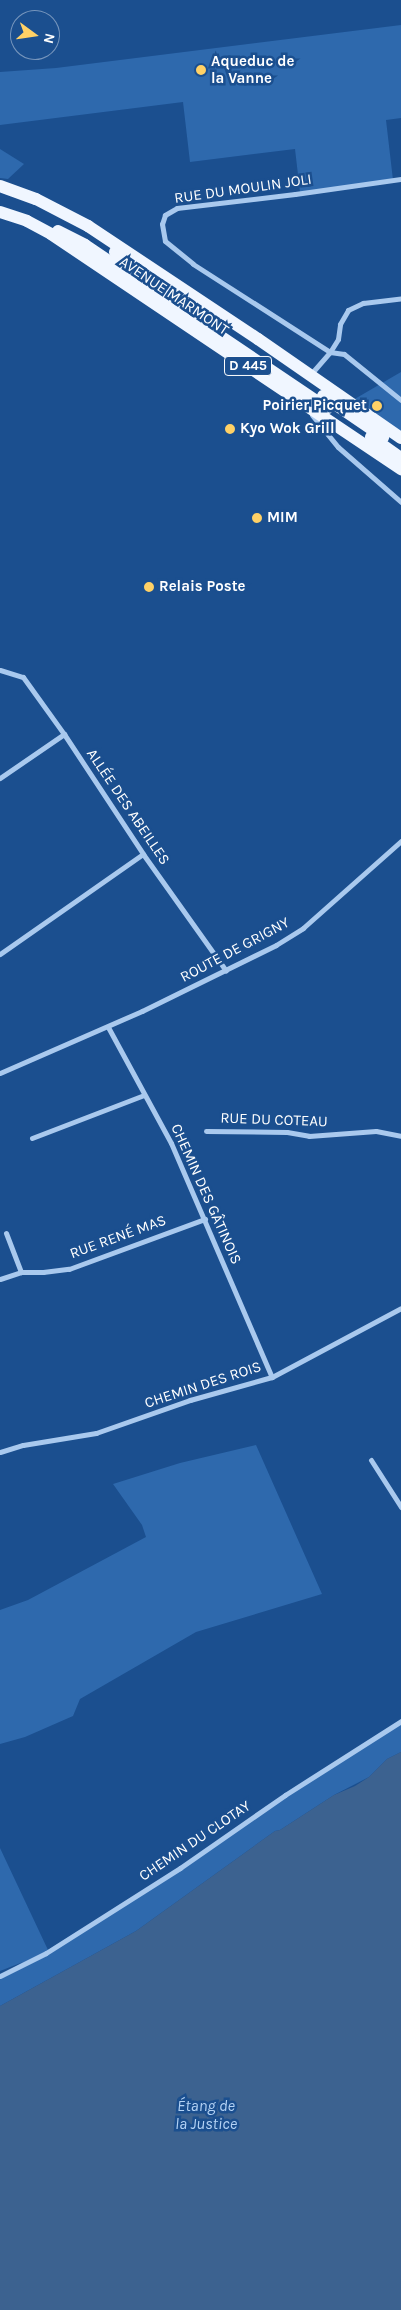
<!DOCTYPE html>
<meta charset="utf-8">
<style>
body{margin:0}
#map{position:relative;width:401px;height:2310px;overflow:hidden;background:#1b4f8f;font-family:Karla,sans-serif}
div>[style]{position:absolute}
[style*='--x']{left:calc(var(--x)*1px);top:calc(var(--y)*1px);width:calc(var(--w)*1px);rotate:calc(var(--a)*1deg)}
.green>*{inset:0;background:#2e69ad}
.water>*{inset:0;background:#3c6290}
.street>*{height:5px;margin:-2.5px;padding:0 2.5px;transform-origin:2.5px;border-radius:2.5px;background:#a9c9ee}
.primary>*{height:12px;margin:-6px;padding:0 6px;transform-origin:6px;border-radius:6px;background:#f0f6ff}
.dots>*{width:14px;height:14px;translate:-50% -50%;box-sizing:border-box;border:2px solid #1b4f8f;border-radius:50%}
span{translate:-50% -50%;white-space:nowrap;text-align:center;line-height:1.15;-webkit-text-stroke:5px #1b4f8f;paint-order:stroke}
.shield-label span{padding:1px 4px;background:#1b4f8f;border:1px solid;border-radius:4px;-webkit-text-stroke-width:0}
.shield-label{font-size:14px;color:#fff;font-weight:700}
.poi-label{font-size:15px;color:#fff;font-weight:700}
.left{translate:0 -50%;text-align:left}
.right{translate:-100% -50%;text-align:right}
.street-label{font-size:15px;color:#fff}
.water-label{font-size:16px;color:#b5d3f5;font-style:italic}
.north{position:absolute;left:10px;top:10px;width:50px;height:50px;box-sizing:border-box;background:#1b4f8f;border:1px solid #7695bc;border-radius:50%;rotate:104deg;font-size:14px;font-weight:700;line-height:20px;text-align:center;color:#fff}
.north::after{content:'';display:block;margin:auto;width:18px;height:22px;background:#ffd166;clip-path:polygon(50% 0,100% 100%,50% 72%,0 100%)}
</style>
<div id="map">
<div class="green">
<div style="clip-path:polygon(401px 25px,401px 118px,386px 120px,393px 180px,300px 192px,295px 149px,190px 162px,183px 102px,0 125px,0 72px,56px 68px)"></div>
<div style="clip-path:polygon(0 149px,24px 164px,8px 179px,0 178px)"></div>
<div style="clip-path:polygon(401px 372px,401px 432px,353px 400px)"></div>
<div style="clip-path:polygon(256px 1445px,322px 1594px,196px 1632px,80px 1699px,73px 1716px,25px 1737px,0 1744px,0 1610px,28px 1600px,146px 1537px,142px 1525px,113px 1484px,180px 1463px)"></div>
<div style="clip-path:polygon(401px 1721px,401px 1752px,387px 1759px,369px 1777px,334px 1795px,280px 1830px,275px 1831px,136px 1931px,0 2006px,0 1976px,23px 1962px,0 1971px,0 1848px,48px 1950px,180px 1868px,285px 1795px)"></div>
</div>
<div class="water">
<div style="clip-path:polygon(401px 1752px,401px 2310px,0 2310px,0 2006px,136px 1931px,275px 1831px,280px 1830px,334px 1795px,355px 1786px,369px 1777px,387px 1759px)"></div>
</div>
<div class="street">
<div style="--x:401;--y:179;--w:107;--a:171.9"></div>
<div style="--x:295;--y:194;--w:119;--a:173.2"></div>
<div style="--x:177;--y:208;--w:14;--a:150"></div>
<div style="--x:165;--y:215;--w:9;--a:108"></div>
<div style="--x:162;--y:224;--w:17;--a:80"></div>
<div style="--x:165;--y:241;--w:36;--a:39"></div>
<div style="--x:193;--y:264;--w:163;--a:32.7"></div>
<div style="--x:330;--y:352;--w:14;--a:8"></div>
<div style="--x:344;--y:354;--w:73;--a:38.9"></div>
<div style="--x:310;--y:375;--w:30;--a:-49"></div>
<div style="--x:330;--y:352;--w:15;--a:-58"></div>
<div style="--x:338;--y:339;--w:15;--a:-82"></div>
<div style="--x:340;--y:324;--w:16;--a:-60"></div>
<div style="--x:348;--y:310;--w:17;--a:-25"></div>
<div style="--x:363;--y:303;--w:38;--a:-7"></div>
<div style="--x:312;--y:415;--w:41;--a:50.9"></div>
<div style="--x:338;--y:447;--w:84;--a:41.1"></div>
<div style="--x:0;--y:670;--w:24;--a:17"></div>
<div style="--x:23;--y:677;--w:70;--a:54.3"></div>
<div style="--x:64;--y:734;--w:144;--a:56.6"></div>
<div style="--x:143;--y:854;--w:143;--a:54.6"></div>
<div style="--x:0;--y:778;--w:78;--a:-34.5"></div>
<div style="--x:0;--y:954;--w:174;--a:-35"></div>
<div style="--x:108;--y:1027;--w:132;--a:61.5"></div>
<div style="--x:171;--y:1143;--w:255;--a:66.7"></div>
<div style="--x:0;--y:1073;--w:155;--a:-23.6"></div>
<div style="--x:142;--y:1011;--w:149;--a:-26.2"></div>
<div style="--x:276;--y:945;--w:32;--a:-32"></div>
<div style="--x:303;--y:928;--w:131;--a:-41.6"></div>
<div style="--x:206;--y:1131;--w:81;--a:0.7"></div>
<div style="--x:287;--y:1132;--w:22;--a:10"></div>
<div style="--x:309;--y:1136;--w:67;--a:-4.3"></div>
<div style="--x:376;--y:1131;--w:25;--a:11"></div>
<div style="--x:32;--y:1138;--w:120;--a:-21"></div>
<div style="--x:6;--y:1233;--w:42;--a:69"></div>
<div style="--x:21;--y:1272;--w:22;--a:0"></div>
<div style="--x:43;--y:1272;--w:26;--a:-7"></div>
<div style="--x:69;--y:1269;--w:145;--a:-20.2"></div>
<div style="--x:0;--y:1279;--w:22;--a:-18"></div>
<div style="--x:0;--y:1452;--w:24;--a:-17"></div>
<div style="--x:23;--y:1445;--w:74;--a:-9.3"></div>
<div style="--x:96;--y:1433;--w:100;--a:-19.3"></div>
<div style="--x:190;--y:1400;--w:85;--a:-15.7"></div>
<div style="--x:272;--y:1377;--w:146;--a:-28.1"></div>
<div style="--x:371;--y:1460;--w:56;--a:57.4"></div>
<div style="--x:0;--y:1976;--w:51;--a:-26.6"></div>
<div style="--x:46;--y:1953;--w:159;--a:-32.4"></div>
<div style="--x:180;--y:1868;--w:128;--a:-34.8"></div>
<div style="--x:285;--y:1795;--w:138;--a:-32.5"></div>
</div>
<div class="primary">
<div style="--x:0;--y:186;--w:38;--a:20"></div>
<div style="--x:36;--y:199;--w:59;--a:27.4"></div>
<div style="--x:88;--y:226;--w:204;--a:33.6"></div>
<div style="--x:258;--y:339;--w:174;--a:34.7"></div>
<div style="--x:0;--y:212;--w:28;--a:18"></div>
<div style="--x:27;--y:221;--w:27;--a:28"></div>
<div style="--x:51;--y:234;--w:422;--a:33.9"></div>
<div style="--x:58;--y:231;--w:30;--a:27"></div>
<div style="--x:85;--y:245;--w:292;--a:34"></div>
<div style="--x:115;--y:252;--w:83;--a:35.2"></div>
<div style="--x:323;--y:396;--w:73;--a:34.3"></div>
<div style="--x:371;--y:437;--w:37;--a:35"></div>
</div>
<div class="dots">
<div style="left:201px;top:70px;background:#ffd166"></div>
<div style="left:377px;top:406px;background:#ffd166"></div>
<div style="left:230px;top:429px;background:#ffd166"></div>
<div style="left:257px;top:518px;background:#ffd166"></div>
<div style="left:149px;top:587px;background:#ffd166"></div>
</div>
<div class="shield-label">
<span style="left:248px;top:366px">D 445</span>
</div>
<div class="poi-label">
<span class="left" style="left:211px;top:70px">Aqueduc de<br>la Vanne</span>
<span class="right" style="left:367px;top:406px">Poirier Picquet</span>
<span class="left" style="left:240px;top:429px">Kyo Wok Grill</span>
<span class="left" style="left:267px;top:518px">MIM</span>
<span class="left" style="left:159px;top:587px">Relais Poste</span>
</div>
<div class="street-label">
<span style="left:243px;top:189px;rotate:-8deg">RUE DU MOULIN JOLI</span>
<span style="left:174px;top:296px;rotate:34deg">AVENUE MARMONT</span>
<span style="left:128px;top:807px;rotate:56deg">ALLÉE DES ABEILLES</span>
<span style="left:235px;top:950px;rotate:-28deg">ROUTE DE GRIGNY</span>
<span style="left:274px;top:1120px;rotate:2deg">RUE DU COTEAU</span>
<span style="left:206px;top:1194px;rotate:66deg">CHEMIN DES GÂTINOIS</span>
<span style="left:118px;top:1237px;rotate:-20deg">RUE RENÉ MAS</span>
<span style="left:203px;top:1385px;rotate:-18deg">CHEMIN DES ROIS</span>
<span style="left:195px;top:1841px;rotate:-34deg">CHEMIN DU CLOTAY</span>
</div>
<div class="water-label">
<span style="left:206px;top:2115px">Étang de<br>la Justice</span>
</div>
<div class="north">N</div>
</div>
